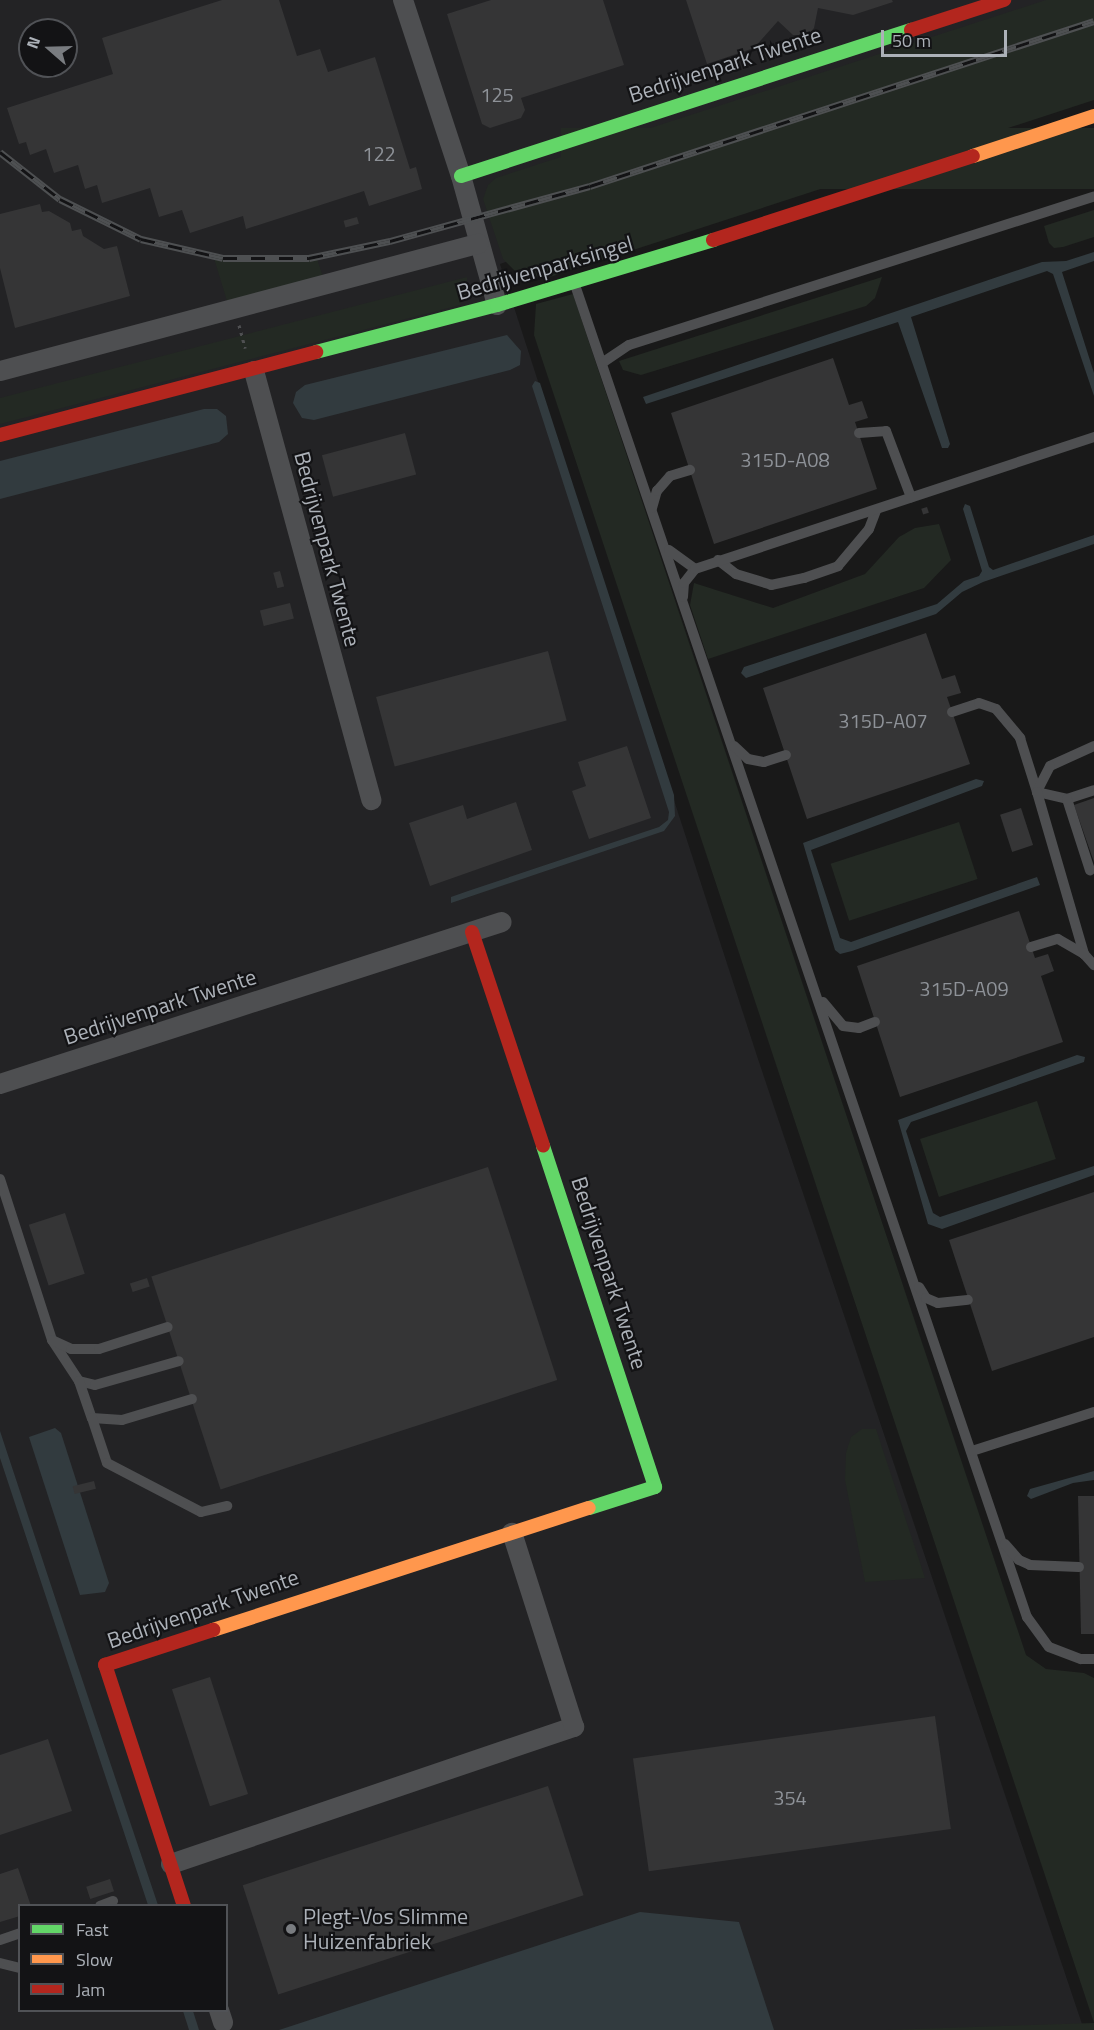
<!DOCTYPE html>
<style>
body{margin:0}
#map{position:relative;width:1094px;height:2030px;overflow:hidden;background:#191919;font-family:"Titillium Web",sans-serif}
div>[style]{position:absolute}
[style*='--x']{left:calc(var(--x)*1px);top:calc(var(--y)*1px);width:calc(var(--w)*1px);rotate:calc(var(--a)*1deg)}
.built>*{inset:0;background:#232325}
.green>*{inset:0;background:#232923;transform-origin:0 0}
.water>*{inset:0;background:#323b3f}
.building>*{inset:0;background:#353536;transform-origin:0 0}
.path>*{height:3px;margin-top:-1.5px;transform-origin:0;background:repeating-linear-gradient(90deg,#4f5052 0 3px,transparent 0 7.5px)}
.lane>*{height:10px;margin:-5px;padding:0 5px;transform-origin:5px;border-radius:5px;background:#4e4f51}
.street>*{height:20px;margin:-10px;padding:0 10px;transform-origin:10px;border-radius:10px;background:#4e4f51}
.fast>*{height:14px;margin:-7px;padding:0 7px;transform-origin:7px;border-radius:7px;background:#63d668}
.slow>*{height:14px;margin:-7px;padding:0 7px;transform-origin:7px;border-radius:7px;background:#ff974d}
.jam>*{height:14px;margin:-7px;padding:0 7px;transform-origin:7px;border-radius:7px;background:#b3261e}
.rail>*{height:7px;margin-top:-3.5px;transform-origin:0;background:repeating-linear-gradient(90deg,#131315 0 14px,#4e5052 0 28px);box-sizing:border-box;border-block:2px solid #4e5052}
.dots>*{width:16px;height:16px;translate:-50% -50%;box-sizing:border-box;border:3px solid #131315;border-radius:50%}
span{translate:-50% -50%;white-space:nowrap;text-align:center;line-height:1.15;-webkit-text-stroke:4.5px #131315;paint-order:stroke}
.number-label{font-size:20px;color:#8e9298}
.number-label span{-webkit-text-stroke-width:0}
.street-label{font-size:22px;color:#acb1b8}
.poi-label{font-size:22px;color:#acb1b8}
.left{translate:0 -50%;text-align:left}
.legend{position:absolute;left:18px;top:1904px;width:210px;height:108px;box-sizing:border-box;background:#131315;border:2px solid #505256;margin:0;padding:8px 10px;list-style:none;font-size:18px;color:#acb1b8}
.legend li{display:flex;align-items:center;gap:12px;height:30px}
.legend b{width:30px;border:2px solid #505256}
.north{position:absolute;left:18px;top:18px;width:60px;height:60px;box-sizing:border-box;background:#131315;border:2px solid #505256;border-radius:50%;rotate:290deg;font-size:16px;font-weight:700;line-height:24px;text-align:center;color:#acb1b8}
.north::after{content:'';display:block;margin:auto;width:21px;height:27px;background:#797c80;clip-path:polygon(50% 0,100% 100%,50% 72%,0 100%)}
.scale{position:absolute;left:881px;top:30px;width:126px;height:27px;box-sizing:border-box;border:3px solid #acb1b8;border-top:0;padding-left:8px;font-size:18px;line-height:21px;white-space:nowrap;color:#acb1b8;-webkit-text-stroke:4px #131315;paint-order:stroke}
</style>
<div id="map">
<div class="built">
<div style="clip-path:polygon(evenodd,0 0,1094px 0,1094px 61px,500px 264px,758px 1059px,1084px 2030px,0 2030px,0 0,30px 30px,66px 30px,66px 66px,30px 66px,30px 30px,0 0,20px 1906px,226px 1906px,226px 2010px,20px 2010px,20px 1906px)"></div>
</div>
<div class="green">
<div style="clip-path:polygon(1046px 0,1094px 0,1094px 100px,547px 278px,518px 274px,503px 259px,483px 199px,488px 185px,496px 178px)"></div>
<div style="left:1094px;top:128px;width:61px;height:533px;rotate:90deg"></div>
<div style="clip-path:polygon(1094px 210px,1094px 237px,1063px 247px,1054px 248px,1049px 243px,1044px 226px)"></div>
<div style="clip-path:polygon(213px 255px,271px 258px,316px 256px,323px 277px,227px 301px)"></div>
<div style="clip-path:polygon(467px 277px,467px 292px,460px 305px,0 424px,0 398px)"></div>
<div style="clip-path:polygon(882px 277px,875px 298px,866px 306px,641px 375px,623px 370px,619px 361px)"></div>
<div style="clip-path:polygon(573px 294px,1026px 1655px,1046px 1669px,1084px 1673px,1094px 1678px,1094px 2030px,885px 2030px,1094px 2023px,534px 335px,536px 304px)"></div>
<div style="clip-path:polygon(939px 524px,951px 560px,924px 588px,708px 659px,690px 605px,694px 583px,773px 608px,865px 574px,899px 537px,915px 528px)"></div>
<div style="left:959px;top:822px;width:60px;height:135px;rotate:72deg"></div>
<div style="left:1037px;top:1101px;width:61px;height:123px;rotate:72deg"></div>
<div style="clip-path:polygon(862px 1429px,876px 1429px,925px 1578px,865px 1582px,845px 1480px,846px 1453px,851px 1437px)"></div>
</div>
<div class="water">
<div style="clip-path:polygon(1094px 252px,1094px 261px,1062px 272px,1094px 373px,1094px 396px,1053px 274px,1047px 271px,911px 317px,950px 444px,948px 448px,942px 448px,898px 322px,646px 404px,643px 397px,1042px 262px,1066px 261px)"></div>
<div style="clip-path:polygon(507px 335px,521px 351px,520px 365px,510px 370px,314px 420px,302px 418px,293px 403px,296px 392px,305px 385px)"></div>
<div style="clip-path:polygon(535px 381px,540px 383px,674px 795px,675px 816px,664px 831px,451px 903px,451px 897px,468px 891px,659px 827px,668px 820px,669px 812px,532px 386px)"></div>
<div style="clip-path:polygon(204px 409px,217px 409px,226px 416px,228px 434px,219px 442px,0 499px,0 461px)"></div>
<div style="clip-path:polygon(965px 504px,970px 506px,989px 567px,993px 570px,1094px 535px,1094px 544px,983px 582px,962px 592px,936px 614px,746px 678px,741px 673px,744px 667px,937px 604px,964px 581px,979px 576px,982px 571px,963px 509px)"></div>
<div style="clip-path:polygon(976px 779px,984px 781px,982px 786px,811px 850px,840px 938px,851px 942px,1037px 877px,1040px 885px,852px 951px,840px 954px,835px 950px,803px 843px)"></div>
<div style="clip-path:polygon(1077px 1055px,1085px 1057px,1084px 1062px,911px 1122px,906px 1131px,933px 1213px,940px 1217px,1094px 1166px,1094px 1175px,942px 1229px,928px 1224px,898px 1120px)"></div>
<div style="clip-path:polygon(55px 1428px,61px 1433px,109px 1583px,105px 1592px,80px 1595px,29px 1437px)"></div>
<div style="clip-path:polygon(0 1431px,76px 1661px,158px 1905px,148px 1905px,0 1458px)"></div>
<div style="clip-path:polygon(1094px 1471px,1094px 1480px,1073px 1483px,1031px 1499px,1027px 1496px,1030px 1489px)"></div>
<div style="clip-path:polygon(640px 1912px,739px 1922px,774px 2030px,279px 2030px)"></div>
<div style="clip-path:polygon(183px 2011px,193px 2011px,199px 2030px,189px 2030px)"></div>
</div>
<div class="building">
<div style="clip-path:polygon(222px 0,279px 0,297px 56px,320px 49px,328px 72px,375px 57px,410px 169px,416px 167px,422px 189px,369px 206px,364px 191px,246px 229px,243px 216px,190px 233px,182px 210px,159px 217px,150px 188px,102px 203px,97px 185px,85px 189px,78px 165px,54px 173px,46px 149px,30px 155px,26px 142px,19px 144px,7px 108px,113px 74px,102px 38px)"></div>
<div style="clip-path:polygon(491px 0,603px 0,624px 65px,521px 98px,525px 110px,521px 118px,490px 128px,482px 124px,447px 14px)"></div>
<div style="clip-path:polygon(686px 0,892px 0,893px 2px,853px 15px,818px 8px,814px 28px,808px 35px,793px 35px,778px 21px,754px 48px,707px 64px)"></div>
<div style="clip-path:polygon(40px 204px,42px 212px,49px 211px,70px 223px,72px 231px,81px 229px,83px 236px,104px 249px,117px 246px,130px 296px,15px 328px,0 268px,0 214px)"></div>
<div style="left:357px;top:217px;width:7px;height:14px;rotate:74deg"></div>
<div style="clip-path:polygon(833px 358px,849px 405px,862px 401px,868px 418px,855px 422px,877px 489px,714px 544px,671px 413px)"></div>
<div style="left:405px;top:433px;width:43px;height:86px;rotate:75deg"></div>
<div style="left:927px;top:507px;width:6px;height:6px;rotate:72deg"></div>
<div style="left:280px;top:571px;width:16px;height:7px;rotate:75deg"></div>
<div style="left:290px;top:603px;width:16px;height:31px;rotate:76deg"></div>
<div style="clip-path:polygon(926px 633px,942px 679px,955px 675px,961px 693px,947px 697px,970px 764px,807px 819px,763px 688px)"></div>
<div style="left:548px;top:651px;width:72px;height:178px;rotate:75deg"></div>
<div style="clip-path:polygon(627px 746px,651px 818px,589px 839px,572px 791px,586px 786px,578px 762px)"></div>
<div style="clip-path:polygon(1094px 798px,1094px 862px,1074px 805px)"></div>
<div style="clip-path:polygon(516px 802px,532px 850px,430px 886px,409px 823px,463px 805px,467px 819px)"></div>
<div style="left:1021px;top:808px;width:39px;height:22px;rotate:72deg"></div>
<div style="clip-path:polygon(1019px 911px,1035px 958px,1048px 954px,1054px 971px,1041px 976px,1063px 1042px,900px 1097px,857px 966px)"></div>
<div style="left:488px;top:1167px;width:224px;height:354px;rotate:72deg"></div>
<div style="clip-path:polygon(1094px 1192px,1094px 1337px,992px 1371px,949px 1240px)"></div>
<div style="left:65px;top:1213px;width:64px;height:38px;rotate:72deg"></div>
<div style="left:147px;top:1278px;width:9px;height:18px;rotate:72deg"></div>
<div style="left:94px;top:1481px;width:8px;height:22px;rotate:76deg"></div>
<div style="clip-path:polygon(1078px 1496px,1094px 1496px,1094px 1634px,1081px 1634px)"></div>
<div style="left:210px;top:1677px;width:123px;height:40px;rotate:72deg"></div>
<div style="left:935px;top:1716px;width:114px;height:305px;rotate:82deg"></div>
<div style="clip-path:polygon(48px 1739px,72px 1811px,0 1835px,0 1755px)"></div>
<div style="left:548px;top:1786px;width:115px;height:321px;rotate:72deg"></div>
<div style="clip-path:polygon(18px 1868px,31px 1906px,20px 1906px,20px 1916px,0 1922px,0 1874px)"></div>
<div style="left:110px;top:1879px;width:13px;height:25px;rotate:72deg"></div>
</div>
<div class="path">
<div style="--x:239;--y:325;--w:24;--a:75"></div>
</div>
<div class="lane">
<div style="--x:574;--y:282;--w:1410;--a:71.26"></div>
<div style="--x:1027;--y:1617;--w:37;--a:54"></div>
<div style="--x:1049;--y:1647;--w:34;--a:21"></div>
<div style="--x:1081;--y:1659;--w:13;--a:0"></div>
<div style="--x:602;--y:363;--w:32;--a:-34"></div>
<div style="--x:629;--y:345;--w:488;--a:-17.7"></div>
<div style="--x:859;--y:433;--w:27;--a:-4"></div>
<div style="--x:886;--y:431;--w:71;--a:69.3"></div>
<div style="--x:652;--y:508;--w:18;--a:-74"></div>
<div style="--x:657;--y:491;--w:20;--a:-49"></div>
<div style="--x:670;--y:476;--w:21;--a:-17"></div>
<div style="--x:669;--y:550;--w:32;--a:36"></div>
<div style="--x:718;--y:560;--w:23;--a:38"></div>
<div style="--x:736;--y:574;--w:37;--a:17"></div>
<div style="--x:771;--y:585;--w:34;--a:-12"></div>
<div style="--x:804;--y:578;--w:36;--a:-19"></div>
<div style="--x:838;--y:566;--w:48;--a:-50"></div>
<div style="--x:869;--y:529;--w:19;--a:-69"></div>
<div style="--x:683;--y:597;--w:14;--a:-86"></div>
<div style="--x:684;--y:583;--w:18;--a:-52"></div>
<div style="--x:695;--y:569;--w:420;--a:-18.3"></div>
<div style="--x:952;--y:712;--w:28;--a:-18"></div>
<div style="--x:979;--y:703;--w:18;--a:19"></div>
<div style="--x:996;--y:709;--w:38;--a:50"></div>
<div style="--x:1020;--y:738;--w:57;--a:72.5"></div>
<div style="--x:1037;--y:792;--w:31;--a:13"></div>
<div style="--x:1067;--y:799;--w:28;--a:-18"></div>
<div style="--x:734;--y:746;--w:19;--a:43"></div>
<div style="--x:748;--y:759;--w:16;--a:11"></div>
<div style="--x:764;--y:762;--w:23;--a:-18"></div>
<div style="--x:1094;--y:746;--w:48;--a:155.6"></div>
<div style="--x:1050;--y:766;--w:29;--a:117"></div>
<div style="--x:1037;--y:792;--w:169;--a:73.8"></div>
<div style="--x:1084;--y:954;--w:15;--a:48"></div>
<div style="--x:1067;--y:799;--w:75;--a:72.1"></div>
<div style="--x:1031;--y:947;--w:28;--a:-17"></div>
<div style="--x:1058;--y:939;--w:30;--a:30"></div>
<div style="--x:823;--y:1002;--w:31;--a:50"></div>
<div style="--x:843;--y:1026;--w:16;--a:7"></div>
<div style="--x:859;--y:1028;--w:17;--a:-21"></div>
<div style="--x:0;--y:1179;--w:169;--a:72.1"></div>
<div style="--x:52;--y:1340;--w:49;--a:56.6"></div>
<div style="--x:79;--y:1381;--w:16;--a:14"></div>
<div style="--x:95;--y:1385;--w:87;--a:-15.9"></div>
<div style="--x:919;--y:1287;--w:13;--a:58"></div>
<div style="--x:926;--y:1298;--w:13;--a:23"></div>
<div style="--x:938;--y:1303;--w:30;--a:-6"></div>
<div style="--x:52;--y:1340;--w:21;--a:25"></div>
<div style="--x:71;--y:1349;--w:28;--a:0"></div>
<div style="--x:99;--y:1349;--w:72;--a:-17.7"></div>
<div style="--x:79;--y:1381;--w:39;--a:71"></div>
<div style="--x:92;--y:1418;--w:30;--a:4"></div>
<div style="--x:122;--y:1420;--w:73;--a:-16.7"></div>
<div style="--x:92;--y:1418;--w:47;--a:71.6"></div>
<div style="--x:107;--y:1463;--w:106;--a:27.5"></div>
<div style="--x:201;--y:1512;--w:27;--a:-13"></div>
<div style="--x:972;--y:1451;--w:128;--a:-17.7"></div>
<div style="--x:1005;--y:1544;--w:21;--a:49"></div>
<div style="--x:1019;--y:1560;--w:12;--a:24"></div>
<div style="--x:1030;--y:1565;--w:49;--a:2.3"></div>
<div style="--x:100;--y:1906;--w:14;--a:-21"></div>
<div style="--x:0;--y:1940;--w:21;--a:-19"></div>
<div style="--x:0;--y:1963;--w:21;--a:14"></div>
</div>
<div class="street">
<div style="--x:403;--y:0;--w:185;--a:71.8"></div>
<div style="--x:461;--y:176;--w:134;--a:74.4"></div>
<div style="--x:0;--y:371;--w:495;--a:-14.9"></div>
<div style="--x:254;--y:371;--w:445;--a:74.7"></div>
<div style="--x:0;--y:1084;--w:527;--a:-17.89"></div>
<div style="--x:171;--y:1864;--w:426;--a:-18.8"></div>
<div style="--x:574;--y:1727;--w:204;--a:-107.7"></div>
<div style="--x:219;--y:2010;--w:13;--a:72"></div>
</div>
<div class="fast">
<div style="--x:461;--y:176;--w:473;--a:-18"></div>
<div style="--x:316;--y:352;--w:187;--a:-14.6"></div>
<div style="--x:497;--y:305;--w:226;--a:-16.7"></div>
<div style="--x:543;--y:1146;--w:359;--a:71.8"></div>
<div style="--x:655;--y:1487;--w:69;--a:162.3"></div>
</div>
<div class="slow">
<div style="--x:973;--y:156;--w:127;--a:-18.3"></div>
<div style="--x:213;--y:1630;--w:395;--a:-18"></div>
</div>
<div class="jam">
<div style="--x:911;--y:30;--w:98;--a:-17.9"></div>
<div style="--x:713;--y:240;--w:273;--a:-17.9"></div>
<div style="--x:0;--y:435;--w:327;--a:-14.7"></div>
<div style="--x:472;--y:932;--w:225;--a:71.6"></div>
<div style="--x:184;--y:1906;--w:254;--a:-108.1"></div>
<div style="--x:105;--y:1665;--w:114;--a:-18"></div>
</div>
<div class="rail">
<div style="--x:0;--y:152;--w:76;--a:38.1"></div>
<div style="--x:60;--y:199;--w:90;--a:26.3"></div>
<div style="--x:141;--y:239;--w:84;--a:13"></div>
<div style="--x:223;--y:258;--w:86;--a:0"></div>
<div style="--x:309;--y:258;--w:83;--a:-11.9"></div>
<div style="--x:390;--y:241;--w:207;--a:-15.4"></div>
<div style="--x:590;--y:186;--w:530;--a:-18.13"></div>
</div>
<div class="dots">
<div style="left:291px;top:1929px;background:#797c80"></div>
</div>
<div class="number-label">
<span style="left:497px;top:94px">125</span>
<span style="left:379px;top:153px">122</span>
<span style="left:785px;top:459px">315D-A08</span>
<span style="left:883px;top:720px">315D-A07</span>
<span style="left:964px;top:988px">315D-A09</span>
<span style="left:790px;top:1797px">354</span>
</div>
<div class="street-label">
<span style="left:725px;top:65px;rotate:-18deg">Bedrijvenpark Twente</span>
<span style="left:545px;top:268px;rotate:-16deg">Bedrijvenparksingel</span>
<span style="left:327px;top:549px;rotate:75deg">Bedrijvenpark Twente</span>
<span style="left:160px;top:1007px;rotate:-18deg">Bedrijvenpark Twente</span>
<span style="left:609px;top:1273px;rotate:72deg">Bedrijvenpark Twente</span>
<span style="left:203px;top:1609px;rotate:-19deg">Bedrijvenpark Twente</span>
</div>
<div class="poi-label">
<span class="left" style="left:303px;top:1929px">Plegt-Vos Slimme<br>Huizenfabriek</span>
</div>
<ul class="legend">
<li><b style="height:8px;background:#63d668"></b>Fast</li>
<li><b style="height:8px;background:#ff974d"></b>Slow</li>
<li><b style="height:8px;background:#b3261e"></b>Jam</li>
</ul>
<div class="north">N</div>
<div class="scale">50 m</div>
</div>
